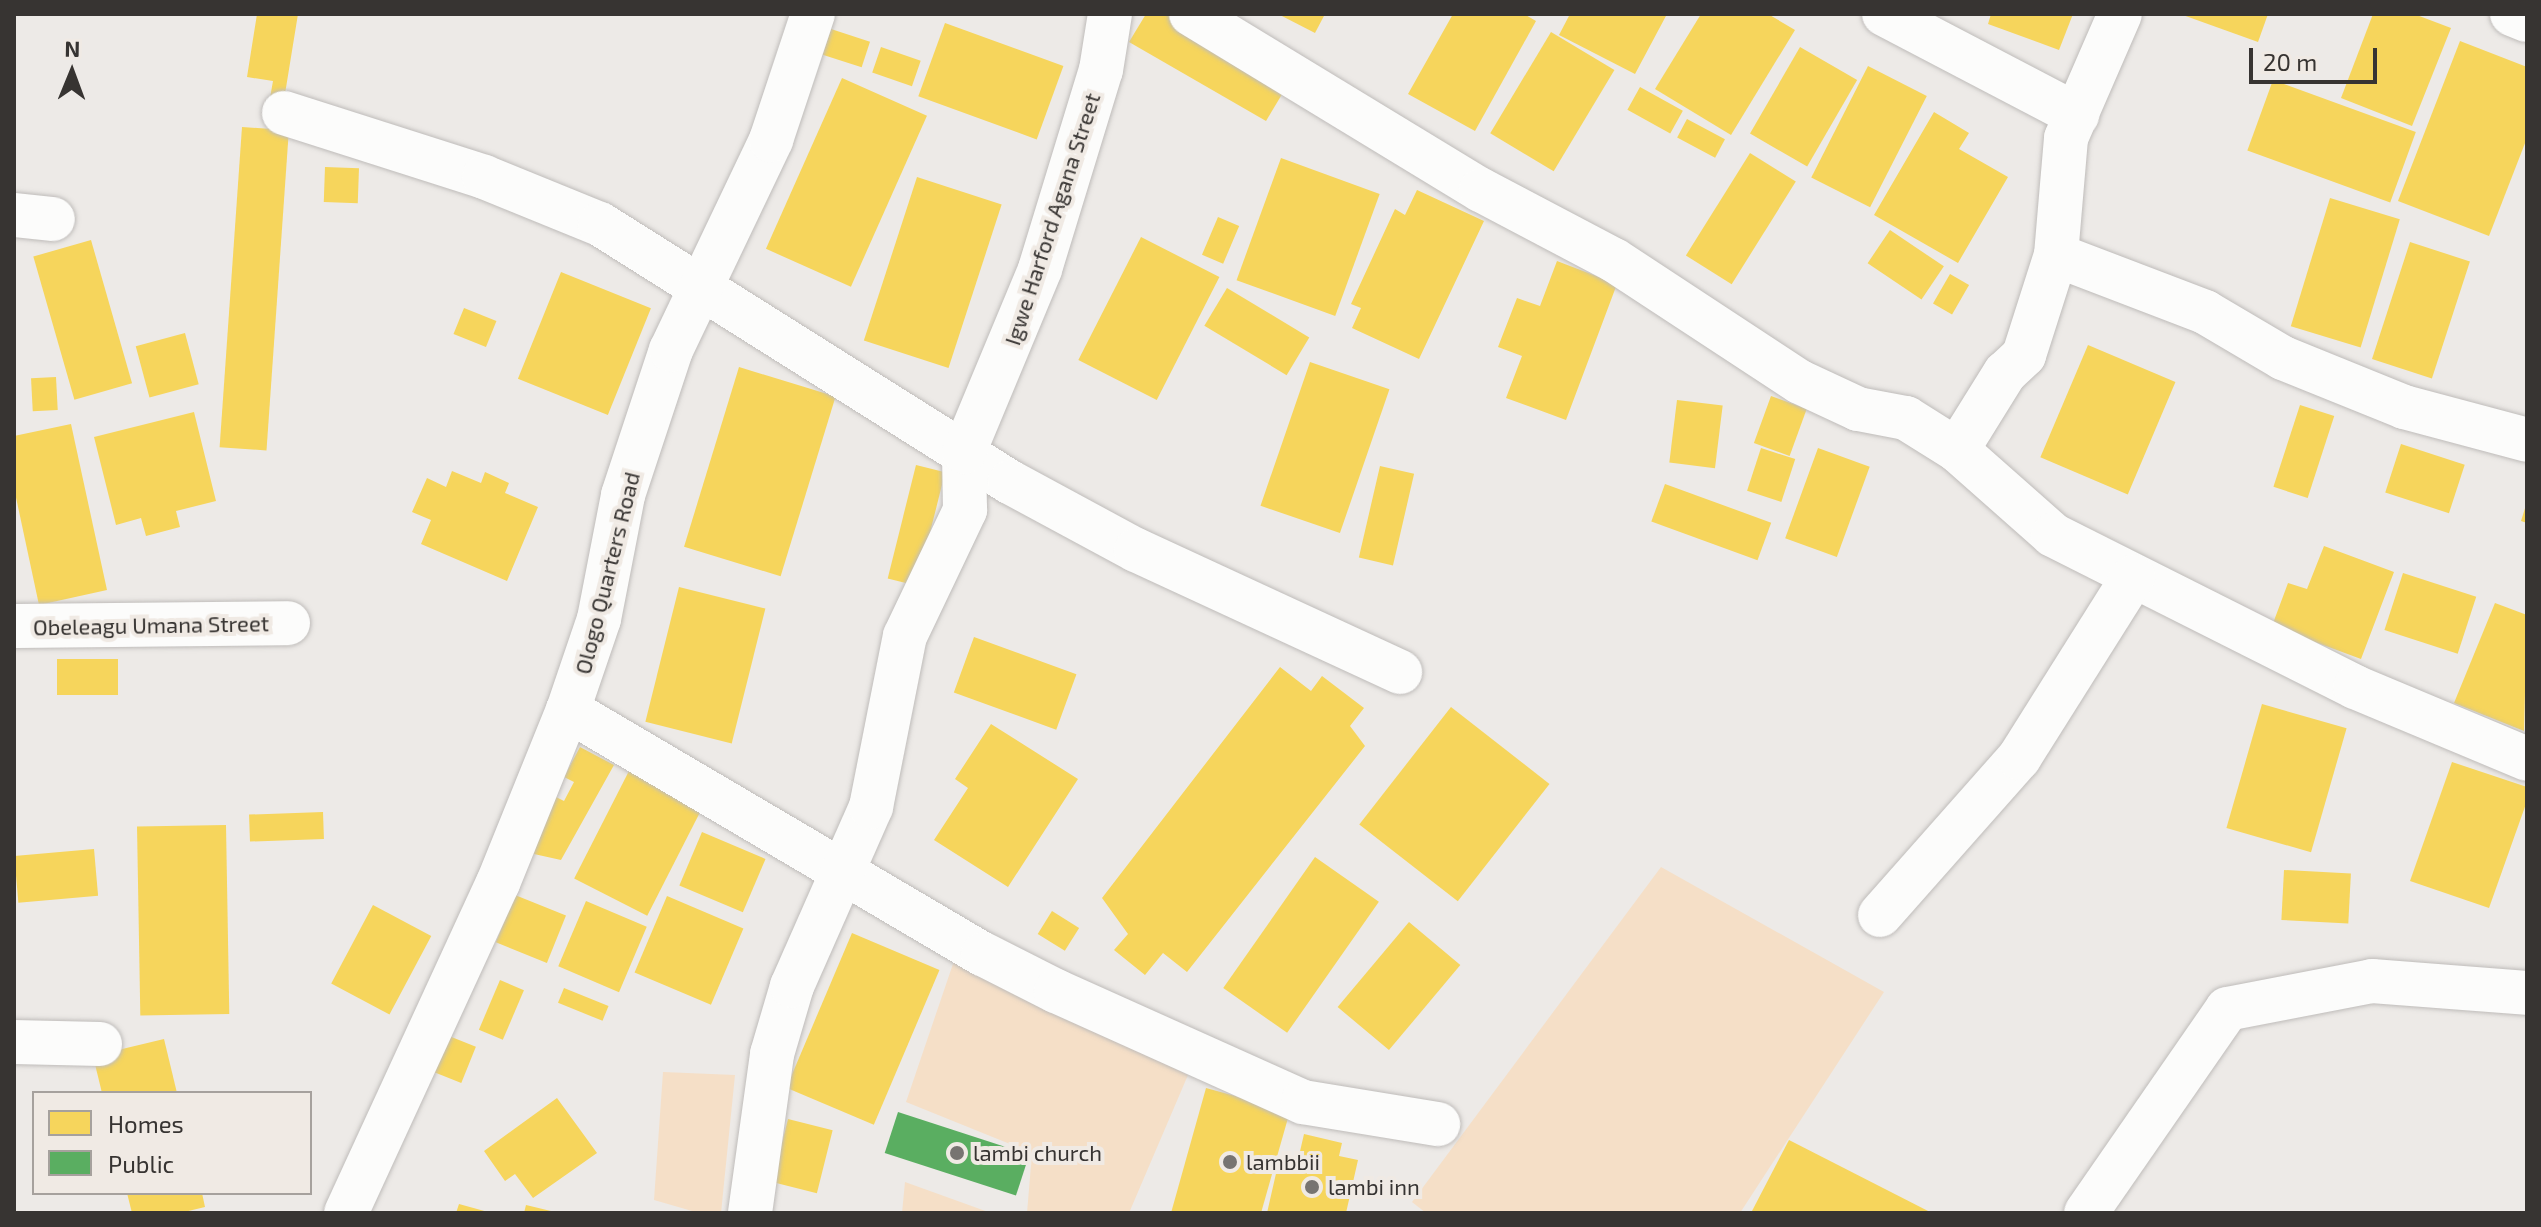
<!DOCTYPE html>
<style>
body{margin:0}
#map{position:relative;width:2541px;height:1227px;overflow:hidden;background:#edeae7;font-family:"Exo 2",sans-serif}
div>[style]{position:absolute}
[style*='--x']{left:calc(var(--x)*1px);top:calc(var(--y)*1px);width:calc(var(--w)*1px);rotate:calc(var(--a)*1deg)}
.green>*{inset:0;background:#f5dfc7}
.homes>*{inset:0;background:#f6d55c;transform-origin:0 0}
.public>*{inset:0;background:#5aae61;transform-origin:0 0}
.roads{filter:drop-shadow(0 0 2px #bfbcba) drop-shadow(0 0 2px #bfbcba)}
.minor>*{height:44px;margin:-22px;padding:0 22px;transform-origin:22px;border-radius:22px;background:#fcfcfb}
.dots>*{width:22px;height:22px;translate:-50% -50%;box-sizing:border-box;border:4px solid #f0eae4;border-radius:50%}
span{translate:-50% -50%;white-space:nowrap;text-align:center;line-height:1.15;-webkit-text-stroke:8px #f0eae4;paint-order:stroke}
.street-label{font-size:22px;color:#373432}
.poi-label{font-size:22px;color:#373432}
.left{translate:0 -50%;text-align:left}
.frame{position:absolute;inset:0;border:16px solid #373432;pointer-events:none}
.legend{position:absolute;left:32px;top:1091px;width:280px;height:104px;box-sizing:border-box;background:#f0eae4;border:2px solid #a6a19d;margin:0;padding:10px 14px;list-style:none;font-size:24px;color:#373432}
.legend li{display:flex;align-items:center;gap:16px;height:40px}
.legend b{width:40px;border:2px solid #a6a19d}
.north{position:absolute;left:32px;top:32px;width:80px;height:80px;-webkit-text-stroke:6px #f0eae4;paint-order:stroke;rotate:1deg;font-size:22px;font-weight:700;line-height:32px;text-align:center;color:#373432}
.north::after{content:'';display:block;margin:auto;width:28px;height:36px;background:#373432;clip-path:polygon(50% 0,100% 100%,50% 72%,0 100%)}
.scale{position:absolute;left:2249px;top:48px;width:128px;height:36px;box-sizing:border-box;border:4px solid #373432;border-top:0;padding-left:10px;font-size:24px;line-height:28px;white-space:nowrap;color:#373432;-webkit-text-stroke:6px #f0eae4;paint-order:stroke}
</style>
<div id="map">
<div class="green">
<div style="clip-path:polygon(1661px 867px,1884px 992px,1740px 1213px,1426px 1213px,1412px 1202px)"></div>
<div style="clip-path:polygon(955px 958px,1188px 1075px,1129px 1213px,1027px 1213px,1032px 1153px,906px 1102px)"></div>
<div style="clip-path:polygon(663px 1072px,735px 1075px,721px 1213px,699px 1213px,654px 1200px)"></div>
<div style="clip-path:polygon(905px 1182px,991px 1213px,902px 1213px)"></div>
</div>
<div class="homes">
<div style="clip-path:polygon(257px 14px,298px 14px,284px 100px,270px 98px,273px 81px,247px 77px)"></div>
<div style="clip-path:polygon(1146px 14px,1172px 14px,1290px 81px,1266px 121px,1129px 42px)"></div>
<div style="clip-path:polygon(1278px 14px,1325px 14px,1315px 33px)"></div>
<div style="clip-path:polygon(1453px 14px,1524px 14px,1536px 21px,1475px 131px,1408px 94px)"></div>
<div style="clip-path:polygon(1570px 14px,1667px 14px,1635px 74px,1559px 35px)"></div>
<div style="clip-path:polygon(1701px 14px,1768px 14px,1795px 30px,1731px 135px,1655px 89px)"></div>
<div style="clip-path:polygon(1991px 14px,2073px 14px,2059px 50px,1988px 24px)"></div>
<div style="clip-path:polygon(2180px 14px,2268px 14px,2258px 42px)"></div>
<div style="clip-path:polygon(2373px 14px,2414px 14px,2451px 28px,2412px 126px,2341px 98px)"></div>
<div style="left:945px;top:23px;width:126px;height:78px;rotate:20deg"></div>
<div style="left:831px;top:29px;width:41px;height:27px;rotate:18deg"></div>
<div style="left:1551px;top:32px;width:74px;height:118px;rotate:31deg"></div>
<div style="clip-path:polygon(2460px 41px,2527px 67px,2527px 138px,2489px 236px,2398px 201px)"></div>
<div style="left:881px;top:47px;width:42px;height:27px;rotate:19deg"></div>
<div style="left:1800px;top:47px;width:66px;height:100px;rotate:30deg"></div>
<div style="left:1868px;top:66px;width:66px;height:125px;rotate:27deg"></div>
<div style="left:842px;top:78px;width:93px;height:187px;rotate:24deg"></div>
<div style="left:2273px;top:80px;width:152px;height:75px;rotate:20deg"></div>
<div style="left:1640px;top:87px;width:49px;height:26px;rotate:29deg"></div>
<div style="clip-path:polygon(1934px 112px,1969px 133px,1959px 149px,2008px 177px,1958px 263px,1874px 215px)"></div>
<div style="left:1687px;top:119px;width:43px;height:21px;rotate:28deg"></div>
<div style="left:242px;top:127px;width:47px;height:321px;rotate:4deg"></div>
<div style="left:1750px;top:153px;width:54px;height:121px;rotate:32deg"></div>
<div style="left:1281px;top:158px;width:105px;height:130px;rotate:20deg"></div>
<div style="left:325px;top:167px;width:34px;height:35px;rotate:2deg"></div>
<div style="left:917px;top:177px;width:89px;height:172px;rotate:18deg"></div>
<div style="clip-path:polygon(1417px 190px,1484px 221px,1419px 359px,1352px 328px,1361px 308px,1351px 304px,1395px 209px,1405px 215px)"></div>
<div style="left:2330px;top:198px;width:73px;height:134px;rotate:17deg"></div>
<div style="left:1218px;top:217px;width:23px;height:41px;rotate:23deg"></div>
<div style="left:1890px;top:230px;width:65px;height:40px;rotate:34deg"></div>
<div style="left:1141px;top:237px;width:88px;height:138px;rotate:27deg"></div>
<div style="left:91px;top:240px;width:149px;height:60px;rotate:74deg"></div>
<div style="left:2410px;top:242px;width:63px;height:123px;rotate:18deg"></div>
<div style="clip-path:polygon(1557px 261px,1617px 284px,1566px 420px,1506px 398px,1522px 356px,1498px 347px,1517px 298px,1540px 306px)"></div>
<div style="left:561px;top:272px;width:97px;height:115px;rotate:22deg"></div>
<div style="left:1950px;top:274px;width:22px;height:34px;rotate:30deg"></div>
<div style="left:1227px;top:288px;width:96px;height:44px;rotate:31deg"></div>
<div style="left:464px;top:308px;width:35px;height:28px;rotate:22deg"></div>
<div style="left:185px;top:333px;width:53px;height:51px;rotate:75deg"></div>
<div style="left:2088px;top:345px;width:95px;height:122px;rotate:23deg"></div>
<div style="left:1310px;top:362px;width:84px;height:152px;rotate:19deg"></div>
<div style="left:739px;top:367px;width:101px;height:188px;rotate:17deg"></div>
<div style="left:56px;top:377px;width:33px;height:25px;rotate:87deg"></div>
<div style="left:1771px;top:396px;width:38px;height:50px;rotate:20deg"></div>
<div style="left:1677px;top:400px;width:46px;height:63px;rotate:7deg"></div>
<div style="left:2300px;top:405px;width:36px;height:86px;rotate:18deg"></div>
<div style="clip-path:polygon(194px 412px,216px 501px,176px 511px,180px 527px,146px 536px,141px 518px,116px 525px,94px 437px)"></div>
<div style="clip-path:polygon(71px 424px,107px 590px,39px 605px,14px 488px,14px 436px)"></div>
<div style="left:2401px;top:444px;width:67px;height:51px;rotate:18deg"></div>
<div style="left:1761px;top:448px;width:36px;height:45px;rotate:18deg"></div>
<div style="left:1818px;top:448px;width:55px;height:96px;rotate:20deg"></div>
<div style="left:916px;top:465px;width:30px;height:117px;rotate:14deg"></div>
<div style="left:1380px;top:466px;width:35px;height:94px;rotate:13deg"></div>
<div style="clip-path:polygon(452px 471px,481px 483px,485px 472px,509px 483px,505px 493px,538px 507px,507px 581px,421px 544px,431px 520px,412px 512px,427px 478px,446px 487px)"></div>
<div style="left:1665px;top:484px;width:113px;height:40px;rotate:20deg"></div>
<div style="clip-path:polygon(2526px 505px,2527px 505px,2527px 523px,2521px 521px)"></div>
<div style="clip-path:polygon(2324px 546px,2394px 572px,2361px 659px,2272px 626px,2288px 583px,2307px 589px)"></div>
<div style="left:2403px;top:573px;width:77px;height:60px;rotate:18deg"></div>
<div style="left:679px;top:587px;width:89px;height:139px;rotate:14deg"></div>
<div style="clip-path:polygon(2495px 603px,2527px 615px,2524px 731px,2454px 703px)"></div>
<div style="left:974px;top:637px;width:109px;height:59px;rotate:20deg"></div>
<div style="left:118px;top:659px;width:36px;height:61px;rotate:90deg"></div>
<div style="clip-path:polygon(1280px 667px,1311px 691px,1322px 676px,1364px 708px,1350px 726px,1365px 746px,1187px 972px,1163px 953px,1145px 975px,1114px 950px,1128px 934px,1102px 898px)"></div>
<div style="left:2262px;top:704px;width:88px;height:129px;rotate:16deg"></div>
<div style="left:1451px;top:707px;width:125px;height:149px;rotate:38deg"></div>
<div style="clip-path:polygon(991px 724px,1078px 779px,1008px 887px,934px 840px,968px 788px,955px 779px)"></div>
<div style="clip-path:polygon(580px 747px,614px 765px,561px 860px,534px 854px,548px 793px,564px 801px,574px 782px,564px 777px)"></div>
<div style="clip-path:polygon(2452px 762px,2527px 787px,2527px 801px,2489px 908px,2410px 881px)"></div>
<div style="left:630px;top:769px;width:82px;height:123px;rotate:27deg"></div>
<div style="left:323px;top:812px;width:27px;height:74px;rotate:88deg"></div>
<div style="left:226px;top:825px;width:189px;height:89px;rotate:89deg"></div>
<div style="left:702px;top:832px;width:69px;height:58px;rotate:23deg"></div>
<div style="left:94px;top:849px;width:47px;height:80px;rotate:85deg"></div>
<div style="left:1315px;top:857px;width:78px;height:160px;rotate:35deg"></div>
<div style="left:2284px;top:870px;width:67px;height:50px;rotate:3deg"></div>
<div style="left:515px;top:895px;width:55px;height:51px;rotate:22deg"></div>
<div style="left:667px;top:896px;width:83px;height:83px;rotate:23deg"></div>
<div style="left:586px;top:901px;width:66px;height:71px;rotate:23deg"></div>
<div style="left:373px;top:905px;width:66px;height:89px;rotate:28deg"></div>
<div style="left:1052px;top:911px;width:32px;height:27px;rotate:32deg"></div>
<div style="left:1409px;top:922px;width:67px;height:111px;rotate:40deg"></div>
<div style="left:852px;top:933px;width:95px;height:168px;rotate:23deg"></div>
<div style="left:500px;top:980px;width:26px;height:54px;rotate:23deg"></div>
<div style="left:564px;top:988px;width:48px;height:16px;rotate:22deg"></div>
<div style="left:449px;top:1036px;width:29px;height:39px;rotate:22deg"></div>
<div style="clip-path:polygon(164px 1039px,177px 1093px,102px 1093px,93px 1056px)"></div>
<div style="clip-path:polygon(1206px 1088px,1290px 1111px,1261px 1213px,1171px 1213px)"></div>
<div style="clip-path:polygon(557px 1098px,597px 1153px,533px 1198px,515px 1174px,505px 1181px,484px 1151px)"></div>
<div style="left:788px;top:1119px;width:46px;height:65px;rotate:14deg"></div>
<div style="clip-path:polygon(1304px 1134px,1342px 1143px,1339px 1156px,1358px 1160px,1346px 1213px,1267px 1213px,1280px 1156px,1298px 1160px)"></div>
<div style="clip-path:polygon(1789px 1140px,1932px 1213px,1752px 1211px)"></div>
<div style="clip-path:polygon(127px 1193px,202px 1193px,205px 1207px,180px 1213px,132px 1213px)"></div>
<div style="clip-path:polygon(459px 1204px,488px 1212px,488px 1213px,456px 1213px)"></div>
<div style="clip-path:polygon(526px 1205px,555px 1212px,555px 1213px,524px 1213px)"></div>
</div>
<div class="public">
<div style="left:898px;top:1112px;width:138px;height:43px;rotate:18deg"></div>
</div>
<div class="roads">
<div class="minor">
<div style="--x:1191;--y:14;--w:339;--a:31.3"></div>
<div style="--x:1481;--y:190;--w:150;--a:27.8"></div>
<div style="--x:1614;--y:260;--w:222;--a:33.3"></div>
<div style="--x:1800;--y:382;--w:64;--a:25"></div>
<div style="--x:1858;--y:409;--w:49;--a:10.6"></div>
<div style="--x:1906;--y:418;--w:60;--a:32.1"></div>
<div style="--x:1957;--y:450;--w:128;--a:41.5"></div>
<div style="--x:2053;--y:535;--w:338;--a:26.7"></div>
<div style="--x:2355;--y:687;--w:186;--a:22.7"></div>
<div style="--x:1884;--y:14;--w:218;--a:27.6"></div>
<div style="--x:2512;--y:14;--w:16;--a:22"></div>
<div style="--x:284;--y:113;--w:210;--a:17.7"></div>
<div style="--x:484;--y:177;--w:125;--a:22.1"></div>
<div style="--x:600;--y:224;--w:484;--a:32.2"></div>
<div style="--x:1010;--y:482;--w:143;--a:28.4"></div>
<div style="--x:1136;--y:550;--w:291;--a:24.8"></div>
<div style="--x:14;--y:215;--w:39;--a:6"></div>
<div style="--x:2056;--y:255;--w:160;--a:20.9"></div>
<div style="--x:2205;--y:312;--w:91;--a:30.5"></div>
<div style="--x:2283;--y:358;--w:131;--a:22"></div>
<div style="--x:2404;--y:407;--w:127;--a:15"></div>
<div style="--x:1957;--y:450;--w:91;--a:-58.1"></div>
<div style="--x:2005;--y:373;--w:26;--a:-43"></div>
<div style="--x:2024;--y:355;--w:105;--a:-72.3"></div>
<div style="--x:2056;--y:255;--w:117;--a:-85.1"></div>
<div style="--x:2066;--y:138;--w:135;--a:-66.5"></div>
<div style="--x:14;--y:626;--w:274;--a:-0.6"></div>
<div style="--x:568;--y:710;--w:481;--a:30.5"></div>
<div style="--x:983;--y:954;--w:82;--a:26.9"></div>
<div style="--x:1056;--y:991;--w:271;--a:24.2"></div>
<div style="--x:1303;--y:1102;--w:137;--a:9.3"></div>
<div style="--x:1880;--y:915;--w:210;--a:-48.5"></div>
<div style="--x:2019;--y:758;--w:214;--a:-57.8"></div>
<div style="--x:14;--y:1042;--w:86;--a:1.3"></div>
<div style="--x:346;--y:1213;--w:363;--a:-65.3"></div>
<div style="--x:498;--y:883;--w:187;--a:-68"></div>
<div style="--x:568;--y:710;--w:96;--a:-71.2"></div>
<div style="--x:599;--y:619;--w:126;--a:-79"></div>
<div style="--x:623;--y:495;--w:153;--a:-71.7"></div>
<div style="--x:671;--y:350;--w:233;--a:-64.5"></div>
<div style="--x:771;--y:140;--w:133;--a:-71.6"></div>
<div style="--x:750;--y:1213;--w:161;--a:-82.1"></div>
<div style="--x:772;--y:1054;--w:71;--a:-73.6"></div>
<div style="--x:792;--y:986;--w:196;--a:-66.2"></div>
<div style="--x:871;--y:807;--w:174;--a:-78.8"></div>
<div style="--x:905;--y:636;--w:140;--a:-64.5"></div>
<div style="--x:965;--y:510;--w:58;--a:-91"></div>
<div style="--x:964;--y:452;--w:198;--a:-67.4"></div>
<div style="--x:1040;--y:269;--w:208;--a:-73"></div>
<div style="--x:1101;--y:70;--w:57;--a:-80.9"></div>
<div style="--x:2086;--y:1213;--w:248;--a:-55.3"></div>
<div style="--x:2227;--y:1009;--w:148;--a:-10.9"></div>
<div style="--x:2372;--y:981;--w:155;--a:4.4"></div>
</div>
</div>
<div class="dots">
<div style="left:957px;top:1153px;background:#777471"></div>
<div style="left:1230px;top:1162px;background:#777471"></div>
<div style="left:1312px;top:1187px;background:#777471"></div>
</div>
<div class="street-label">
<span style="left:1052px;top:219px;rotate:-72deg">Igwe Harford Agana Street</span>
<span style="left:607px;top:573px;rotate:-76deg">Ologo Quarters Road</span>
<span style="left:151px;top:625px;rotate:-1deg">Obeleagu Umana Street</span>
</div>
<div class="poi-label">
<span class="left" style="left:973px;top:1153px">lambi church</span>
<span class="left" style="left:1246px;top:1162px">lambbii</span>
<span class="left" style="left:1328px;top:1187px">lambi inn</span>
</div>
<div class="frame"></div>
<ul class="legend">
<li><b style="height:22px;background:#f6d55c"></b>Homes</li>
<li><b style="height:22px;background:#5aae61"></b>Public</li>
</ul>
<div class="north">N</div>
<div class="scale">20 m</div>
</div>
